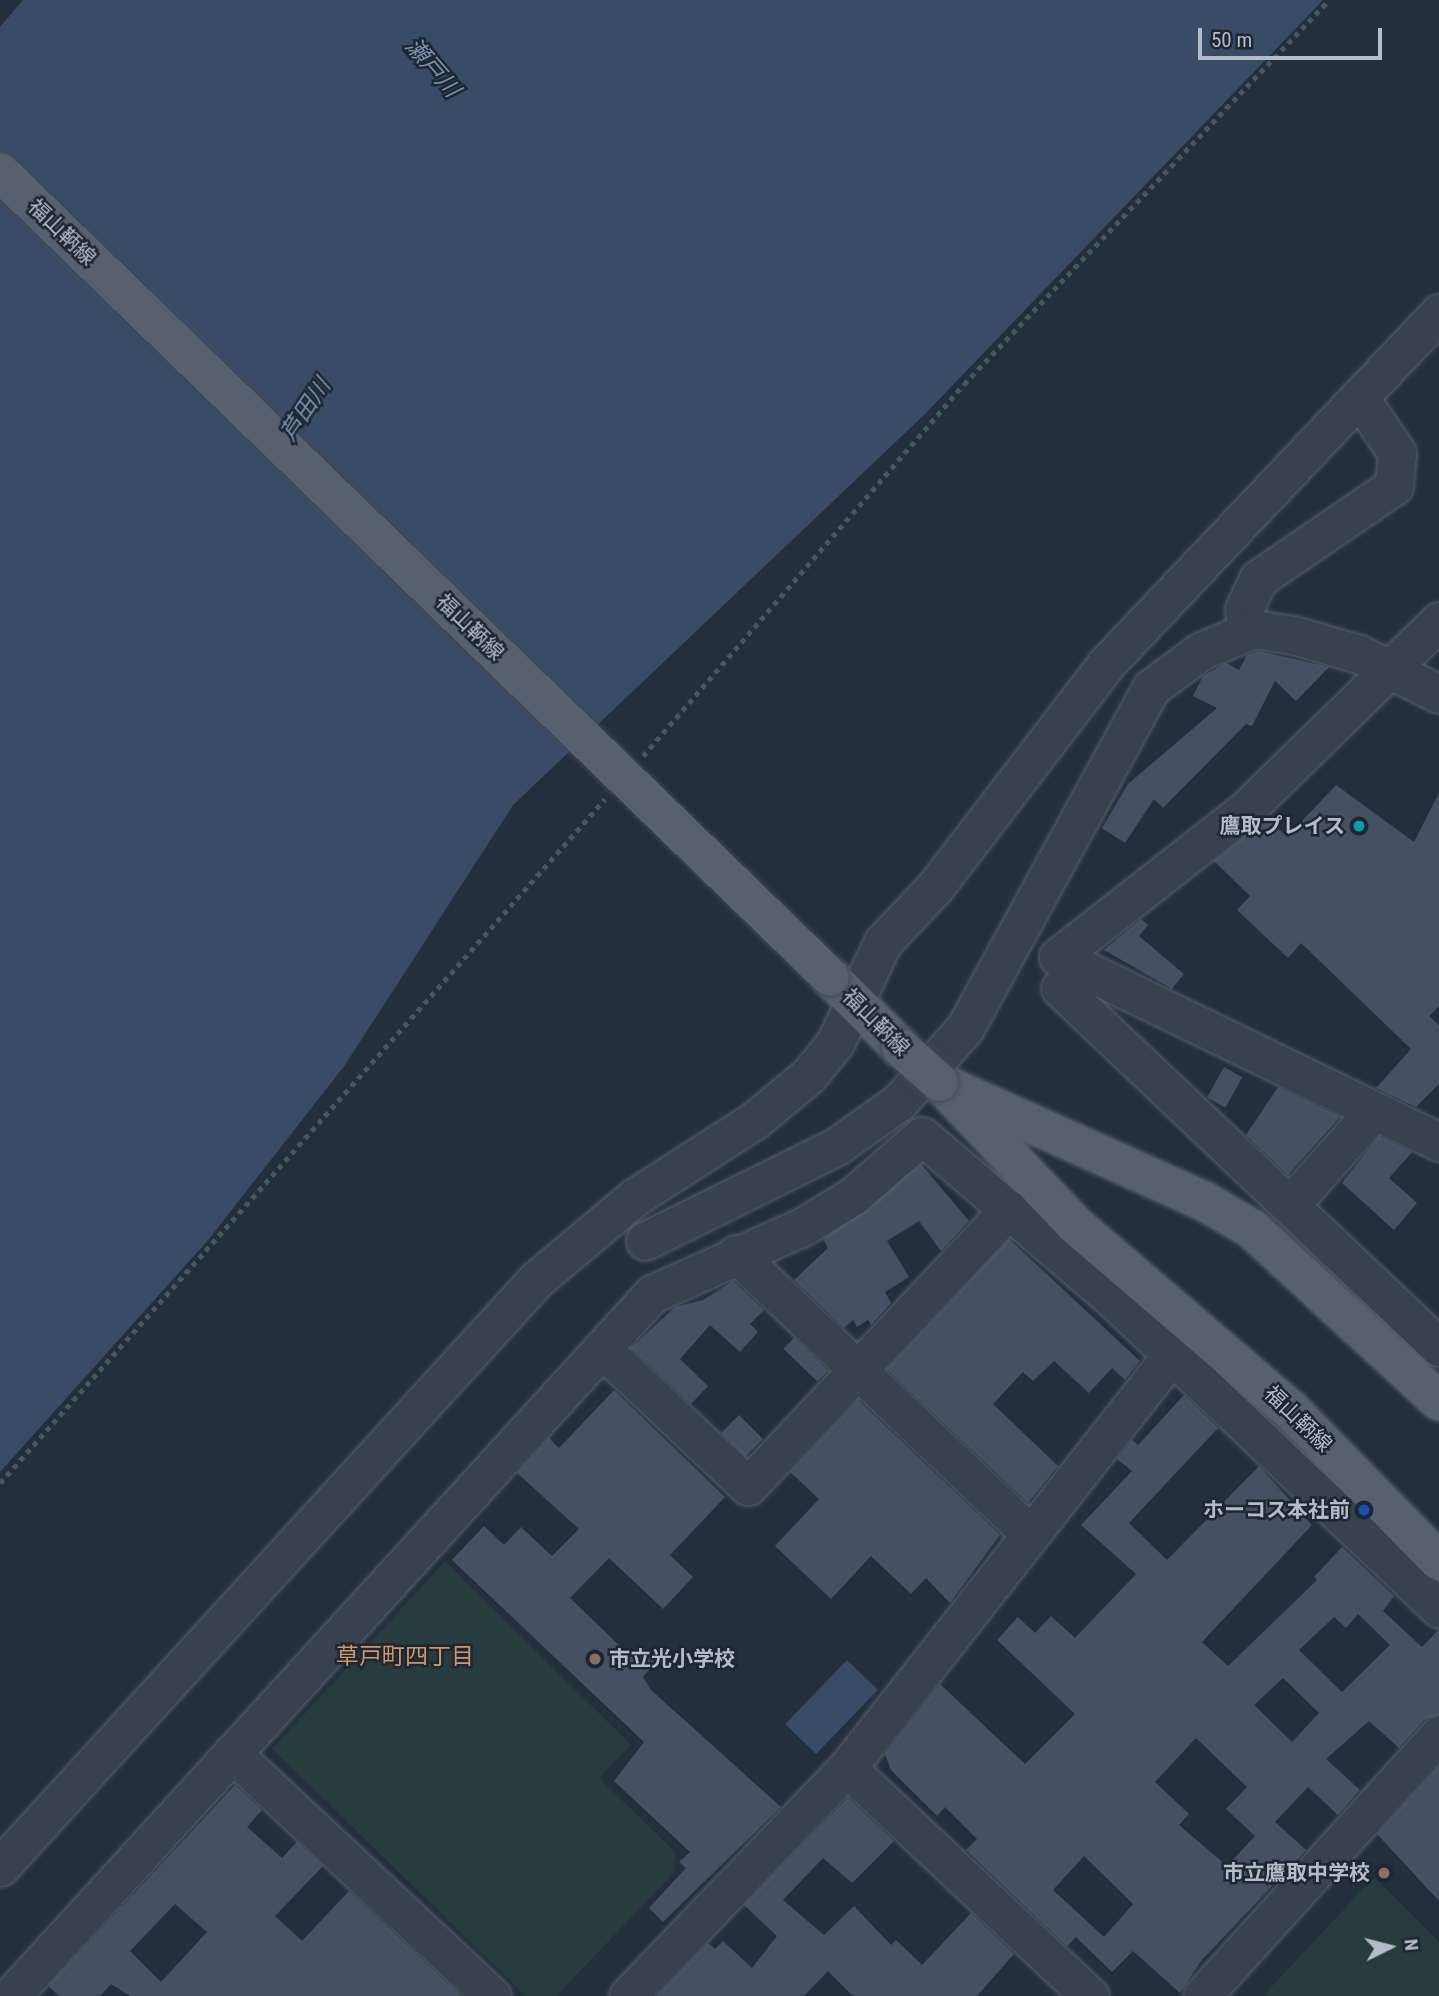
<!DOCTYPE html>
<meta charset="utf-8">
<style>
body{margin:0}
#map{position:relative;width:1439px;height:1996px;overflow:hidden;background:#242f3e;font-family:"Roboto Condensed","Noto Sans JP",sans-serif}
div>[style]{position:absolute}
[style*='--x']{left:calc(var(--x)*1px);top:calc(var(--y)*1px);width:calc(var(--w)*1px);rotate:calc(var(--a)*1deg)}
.green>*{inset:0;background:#263c3f}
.water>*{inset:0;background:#394c67;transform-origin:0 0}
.building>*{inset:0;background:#455162;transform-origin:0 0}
.path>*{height:4.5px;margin-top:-2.25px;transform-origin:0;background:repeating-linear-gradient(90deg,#44595c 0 5px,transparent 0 10px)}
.roads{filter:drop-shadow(0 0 2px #565f6c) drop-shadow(0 0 2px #565f6c)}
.minor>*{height:37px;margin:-18.5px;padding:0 18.5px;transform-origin:18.5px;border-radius:18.5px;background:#38414e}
.major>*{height:38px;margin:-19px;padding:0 19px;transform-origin:19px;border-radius:19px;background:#56606e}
.bridges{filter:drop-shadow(0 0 2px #414a57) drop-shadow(0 0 2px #414a57)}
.major-bridge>*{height:38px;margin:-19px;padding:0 19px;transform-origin:19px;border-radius:19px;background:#56606e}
.dots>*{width:19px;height:19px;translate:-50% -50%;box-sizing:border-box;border:4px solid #1d2633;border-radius:50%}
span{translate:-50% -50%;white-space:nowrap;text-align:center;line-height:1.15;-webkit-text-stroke:5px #1d2633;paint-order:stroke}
.street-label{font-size:21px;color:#b4bcc9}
.poi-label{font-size:21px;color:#b4bcc9;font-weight:700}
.right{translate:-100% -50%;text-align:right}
.left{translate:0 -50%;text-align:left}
.water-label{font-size:23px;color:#7c92b1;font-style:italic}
.neighbourhood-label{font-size:23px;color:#d59563}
.north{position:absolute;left:1355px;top:1912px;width:70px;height:70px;-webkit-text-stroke:5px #1d2633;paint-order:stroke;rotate:84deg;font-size:19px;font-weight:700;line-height:28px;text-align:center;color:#b4bcc9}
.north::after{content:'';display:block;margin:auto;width:24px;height:32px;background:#b4bcc9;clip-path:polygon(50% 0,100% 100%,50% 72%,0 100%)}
.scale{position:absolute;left:1198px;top:28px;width:184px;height:32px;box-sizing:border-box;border:4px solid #b4bcc9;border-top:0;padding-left:9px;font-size:21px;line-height:24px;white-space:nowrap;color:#b4bcc9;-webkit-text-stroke:5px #1d2633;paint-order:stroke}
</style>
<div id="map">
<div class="green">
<div style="clip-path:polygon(445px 1561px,631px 1745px,599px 1778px,675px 1852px,674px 1873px,556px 1996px,526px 1996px,272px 1749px)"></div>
<div style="clip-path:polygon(1374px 1877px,1439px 1942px,1439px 1996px,1263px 1996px)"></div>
</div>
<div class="water">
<div style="clip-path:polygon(23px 0,1323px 0,924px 415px,513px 805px,345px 1065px,209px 1239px,0 1472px,0 27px)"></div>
<div style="left:847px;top:1660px;width:43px;height:89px;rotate:44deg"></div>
</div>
<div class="building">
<div style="clip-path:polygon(1259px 651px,1329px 667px,1296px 701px,1275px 681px,1252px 726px,1246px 724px,1163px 808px,1154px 799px,1125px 843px,1102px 828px,1128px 784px,1217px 708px,1193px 696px,1203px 676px,1226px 663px,1239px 670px,1247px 655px)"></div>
<div style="clip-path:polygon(1336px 785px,1414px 842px,1439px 793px,1439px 1006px,1429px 1016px,1439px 1025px,1439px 1084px,1416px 1107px,1376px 1088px,1411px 1049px,1301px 943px,1288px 958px,1237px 910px,1250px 896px,1214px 861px,1267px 818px,1287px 837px)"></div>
<div style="clip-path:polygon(1141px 919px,1148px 925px,1139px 936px,1184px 974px,1172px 989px,1104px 950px)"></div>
<div style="left:1224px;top:1067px;width:21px;height:35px;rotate:29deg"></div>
<div style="clip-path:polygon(1278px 1087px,1340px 1117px,1288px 1175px,1246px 1135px)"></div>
<div style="clip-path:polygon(1379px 1136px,1412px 1152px,1389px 1178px,1417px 1203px,1394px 1230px,1342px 1183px)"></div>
<div style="clip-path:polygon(921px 1164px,969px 1221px,941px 1251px,919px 1221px,887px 1241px,909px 1277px,885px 1292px,891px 1303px,871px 1325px,868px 1320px,857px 1327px,853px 1320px,844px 1328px,794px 1280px,828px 1248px,823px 1239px)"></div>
<div style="clip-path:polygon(1009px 1239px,1140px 1361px,1125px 1380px,1112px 1368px,1089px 1393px,1054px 1361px,1033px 1381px,1023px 1372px,993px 1404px,1058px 1466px,1028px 1503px,887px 1369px)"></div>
<div style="clip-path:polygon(733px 1281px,764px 1310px,750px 1324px,758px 1332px,740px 1352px,710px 1325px,680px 1359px,708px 1386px,691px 1404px,631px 1348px,675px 1307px,703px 1300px)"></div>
<div style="left:794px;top:1338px;width:47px;height:15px;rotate:44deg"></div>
<div style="clip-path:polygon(614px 1390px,725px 1497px,670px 1555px,693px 1577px,663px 1609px,609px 1558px,570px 1598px,630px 1656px,639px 1646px,656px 1662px,643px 1677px,651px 1690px,781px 1807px,663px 1922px,649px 1908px,686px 1868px,679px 1862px,690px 1852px,614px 1781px,644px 1742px,452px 1560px,484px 1526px,504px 1545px,521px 1527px,552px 1556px,579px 1529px,517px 1473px,549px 1438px,559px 1448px)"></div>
<div style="clip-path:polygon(evenodd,1184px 1395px,1218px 1428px,1129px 1523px,1167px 1560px,1259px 1466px,1312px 1525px,1202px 1642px,1228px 1666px,1317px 1580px,1314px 1577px,1342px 1547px,1394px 1596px,1383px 1611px,1422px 1647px,1439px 1629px,1439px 1715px,1424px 1720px,1399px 1748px,1369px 1721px,1326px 1759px,1360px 1790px,1338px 1815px,1308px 1787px,1275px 1822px,1306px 1850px,1201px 1961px,1180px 1993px,1133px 1951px,1112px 1972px,1076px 1937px,1067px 1946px,966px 1850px,977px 1839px,945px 1807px,937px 1816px,891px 1770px,885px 1754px,940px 1684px,1025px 1764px,1075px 1714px,997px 1640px,1018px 1617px,1035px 1633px,1051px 1616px,1075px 1638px,1136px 1574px,1081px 1525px,1132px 1471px,1117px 1459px,1132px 1440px,1138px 1445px,1184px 1395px,1358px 1614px,1390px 1645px,1342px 1692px,1299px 1650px,1334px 1617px,1346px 1628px,1358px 1614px,1184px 1395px,1283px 1678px,1319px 1713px,1292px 1742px,1254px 1705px,1283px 1678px,1184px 1395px,1196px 1738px,1247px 1787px,1226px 1809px,1255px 1836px,1227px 1866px,1179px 1825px,1189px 1814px,1155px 1782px,1196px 1738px,1184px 1395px,1084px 1856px,1133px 1904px,1104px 1937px,1053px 1890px,1084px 1856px)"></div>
<div style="clip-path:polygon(858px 1400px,1000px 1535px,950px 1603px,926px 1578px,911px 1594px,871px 1556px,831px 1599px,775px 1546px,819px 1499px,790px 1472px)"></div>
<div style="left:739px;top:1415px;width:34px;height:25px;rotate:45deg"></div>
<div style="clip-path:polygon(1439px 1766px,1439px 1901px,1377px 1834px)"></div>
<div style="clip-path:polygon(evenodd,235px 1785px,262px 1810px,247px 1827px,282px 1858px,297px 1842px,323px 1866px,275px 1916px,302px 1941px,349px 1891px,461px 1996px,130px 1996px,111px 1984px,100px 1996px,59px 1996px,48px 1986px,235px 1785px,175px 1904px,207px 1932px,161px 1982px,130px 1951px,175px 1904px)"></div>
<div style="clip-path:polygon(848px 1798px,894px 1841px,852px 1883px,823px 1858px,783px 1900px,824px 1935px,854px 1906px,891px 1945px,896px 1940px,922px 1965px,971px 1913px,1014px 1954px,977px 1996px,853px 1996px,828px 1971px,804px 1996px,657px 1996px,708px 1943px,715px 1949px,723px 1941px,752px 1968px,777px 1936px,744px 1905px)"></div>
</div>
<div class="path">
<div style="--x:643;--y:756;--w:491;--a:-49.2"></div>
<div style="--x:964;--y:384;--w:530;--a:-46.45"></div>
<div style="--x:0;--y:1483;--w:913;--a:-48.51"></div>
</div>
<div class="roads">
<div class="minor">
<div style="--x:1439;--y:621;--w:272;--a:135.7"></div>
<div style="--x:1244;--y:811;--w:236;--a:141.9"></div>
<div style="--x:1058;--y:957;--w:424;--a:25.9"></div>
<div style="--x:1246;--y:631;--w:22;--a:-95"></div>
<div style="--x:1244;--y:609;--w:33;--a:-65"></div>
<div style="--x:1258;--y:579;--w:165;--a:-34.4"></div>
<div style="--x:1394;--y:486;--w:33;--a:-85"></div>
<div style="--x:1397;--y:453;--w:68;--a:-124.2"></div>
<div style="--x:1060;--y:988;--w:522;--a:43.45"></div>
<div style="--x:1291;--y:1204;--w:125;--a:-48.3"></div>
<div style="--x:645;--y:1241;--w:214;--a:-26.3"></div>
<div style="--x:837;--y:1146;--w:76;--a:-35.4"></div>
<div style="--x:899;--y:1102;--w:99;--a:-48.3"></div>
<div style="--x:965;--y:1028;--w:388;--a:-61.3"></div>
<div style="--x:1151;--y:688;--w:62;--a:-36.5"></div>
<div style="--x:1201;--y:651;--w:57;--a:-22.5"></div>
<div style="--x:1254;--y:629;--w:39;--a:9"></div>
<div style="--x:1293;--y:635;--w:69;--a:16.1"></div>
<div style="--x:1359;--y:654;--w:89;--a:26.6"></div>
<div style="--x:736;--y:1254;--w:405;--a:43.6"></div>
<div style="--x:602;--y:1349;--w:200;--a:43.2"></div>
<div style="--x:748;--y:1486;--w:381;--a:-46.7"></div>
<div style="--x:232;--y:1753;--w:356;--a:43.1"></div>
<div style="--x:847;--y:1768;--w:333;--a:43.2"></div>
<div style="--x:0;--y:1867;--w:795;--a:-47.6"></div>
<div style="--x:536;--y:1280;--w:129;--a:-40"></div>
<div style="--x:635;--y:1197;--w:143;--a:-32.7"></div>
<div style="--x:755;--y:1120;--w:70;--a:-39.8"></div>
<div style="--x:809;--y:1075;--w:41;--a:-50.9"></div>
<div style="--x:835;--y:1043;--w:112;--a:-64.6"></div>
<div style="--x:883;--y:942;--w:76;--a:-46.6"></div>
<div style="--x:935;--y:887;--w:281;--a:-52.5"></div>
<div style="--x:1106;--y:664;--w:484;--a:-46.5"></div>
<div style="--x:11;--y:1996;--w:951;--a:-47.6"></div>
<div style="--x:652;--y:1294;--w:167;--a:-24.1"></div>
<div style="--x:804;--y:1226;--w:57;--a:-31.5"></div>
<div style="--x:853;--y:1196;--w:91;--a:-41"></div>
<div style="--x:922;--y:1136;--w:254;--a:40.5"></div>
<div style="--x:1115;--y:1301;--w:447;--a:43.5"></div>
<div style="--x:628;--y:1996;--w:316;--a:-46.2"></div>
<div style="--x:847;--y:1768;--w:524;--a:-51.82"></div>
<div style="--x:1202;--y:1996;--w:353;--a:-47.8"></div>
</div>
<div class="major">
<div style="--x:830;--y:977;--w:100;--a:45"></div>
<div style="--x:939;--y:1082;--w:197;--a:46.4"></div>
<div style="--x:1075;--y:1225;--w:283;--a:40.6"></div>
<div style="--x:1290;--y:1409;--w:213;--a:45.6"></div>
<div style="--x:952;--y:1088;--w:276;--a:24.2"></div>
<div style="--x:1204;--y:1201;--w:56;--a:30.3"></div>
<div style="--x:1252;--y:1229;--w:254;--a:42.6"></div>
</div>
</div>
<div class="bridges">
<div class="major-bridge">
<div style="--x:0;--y:172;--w:1156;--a:44.12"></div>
<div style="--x:901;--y:1048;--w:51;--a:41.8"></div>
</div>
</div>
<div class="dots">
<div style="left:1359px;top:826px;background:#0f9aa8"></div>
<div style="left:1364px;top:1510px;background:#1a4fb4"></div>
<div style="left:595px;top:1659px;background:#8d6e63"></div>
<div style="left:1384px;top:1873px;background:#8d6e63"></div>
</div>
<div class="street-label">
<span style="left:62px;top:232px;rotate:44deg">福山鞆線</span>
<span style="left:470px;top:627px;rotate:44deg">福山鞆線</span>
<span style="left:876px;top:1022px;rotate:45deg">福山鞆線</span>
<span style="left:1298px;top:1419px;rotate:44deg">福山鞆線</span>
</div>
<div class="poi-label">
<span class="right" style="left:1345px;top:826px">鷹取プレイス</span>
<span class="right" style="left:1350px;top:1510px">ホーコス本社前</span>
<span class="left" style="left:609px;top:1659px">市立光小学校</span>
<span class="right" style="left:1370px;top:1873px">市立鷹取中学校</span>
</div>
<div class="water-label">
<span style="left:432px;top:68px;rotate:49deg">瀬戸川</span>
<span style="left:306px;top:410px;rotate:-56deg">芦田川</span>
</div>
<div class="neighbourhood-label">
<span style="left:405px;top:1657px">草戸町四丁目</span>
</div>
<div class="north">N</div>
<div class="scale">50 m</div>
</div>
